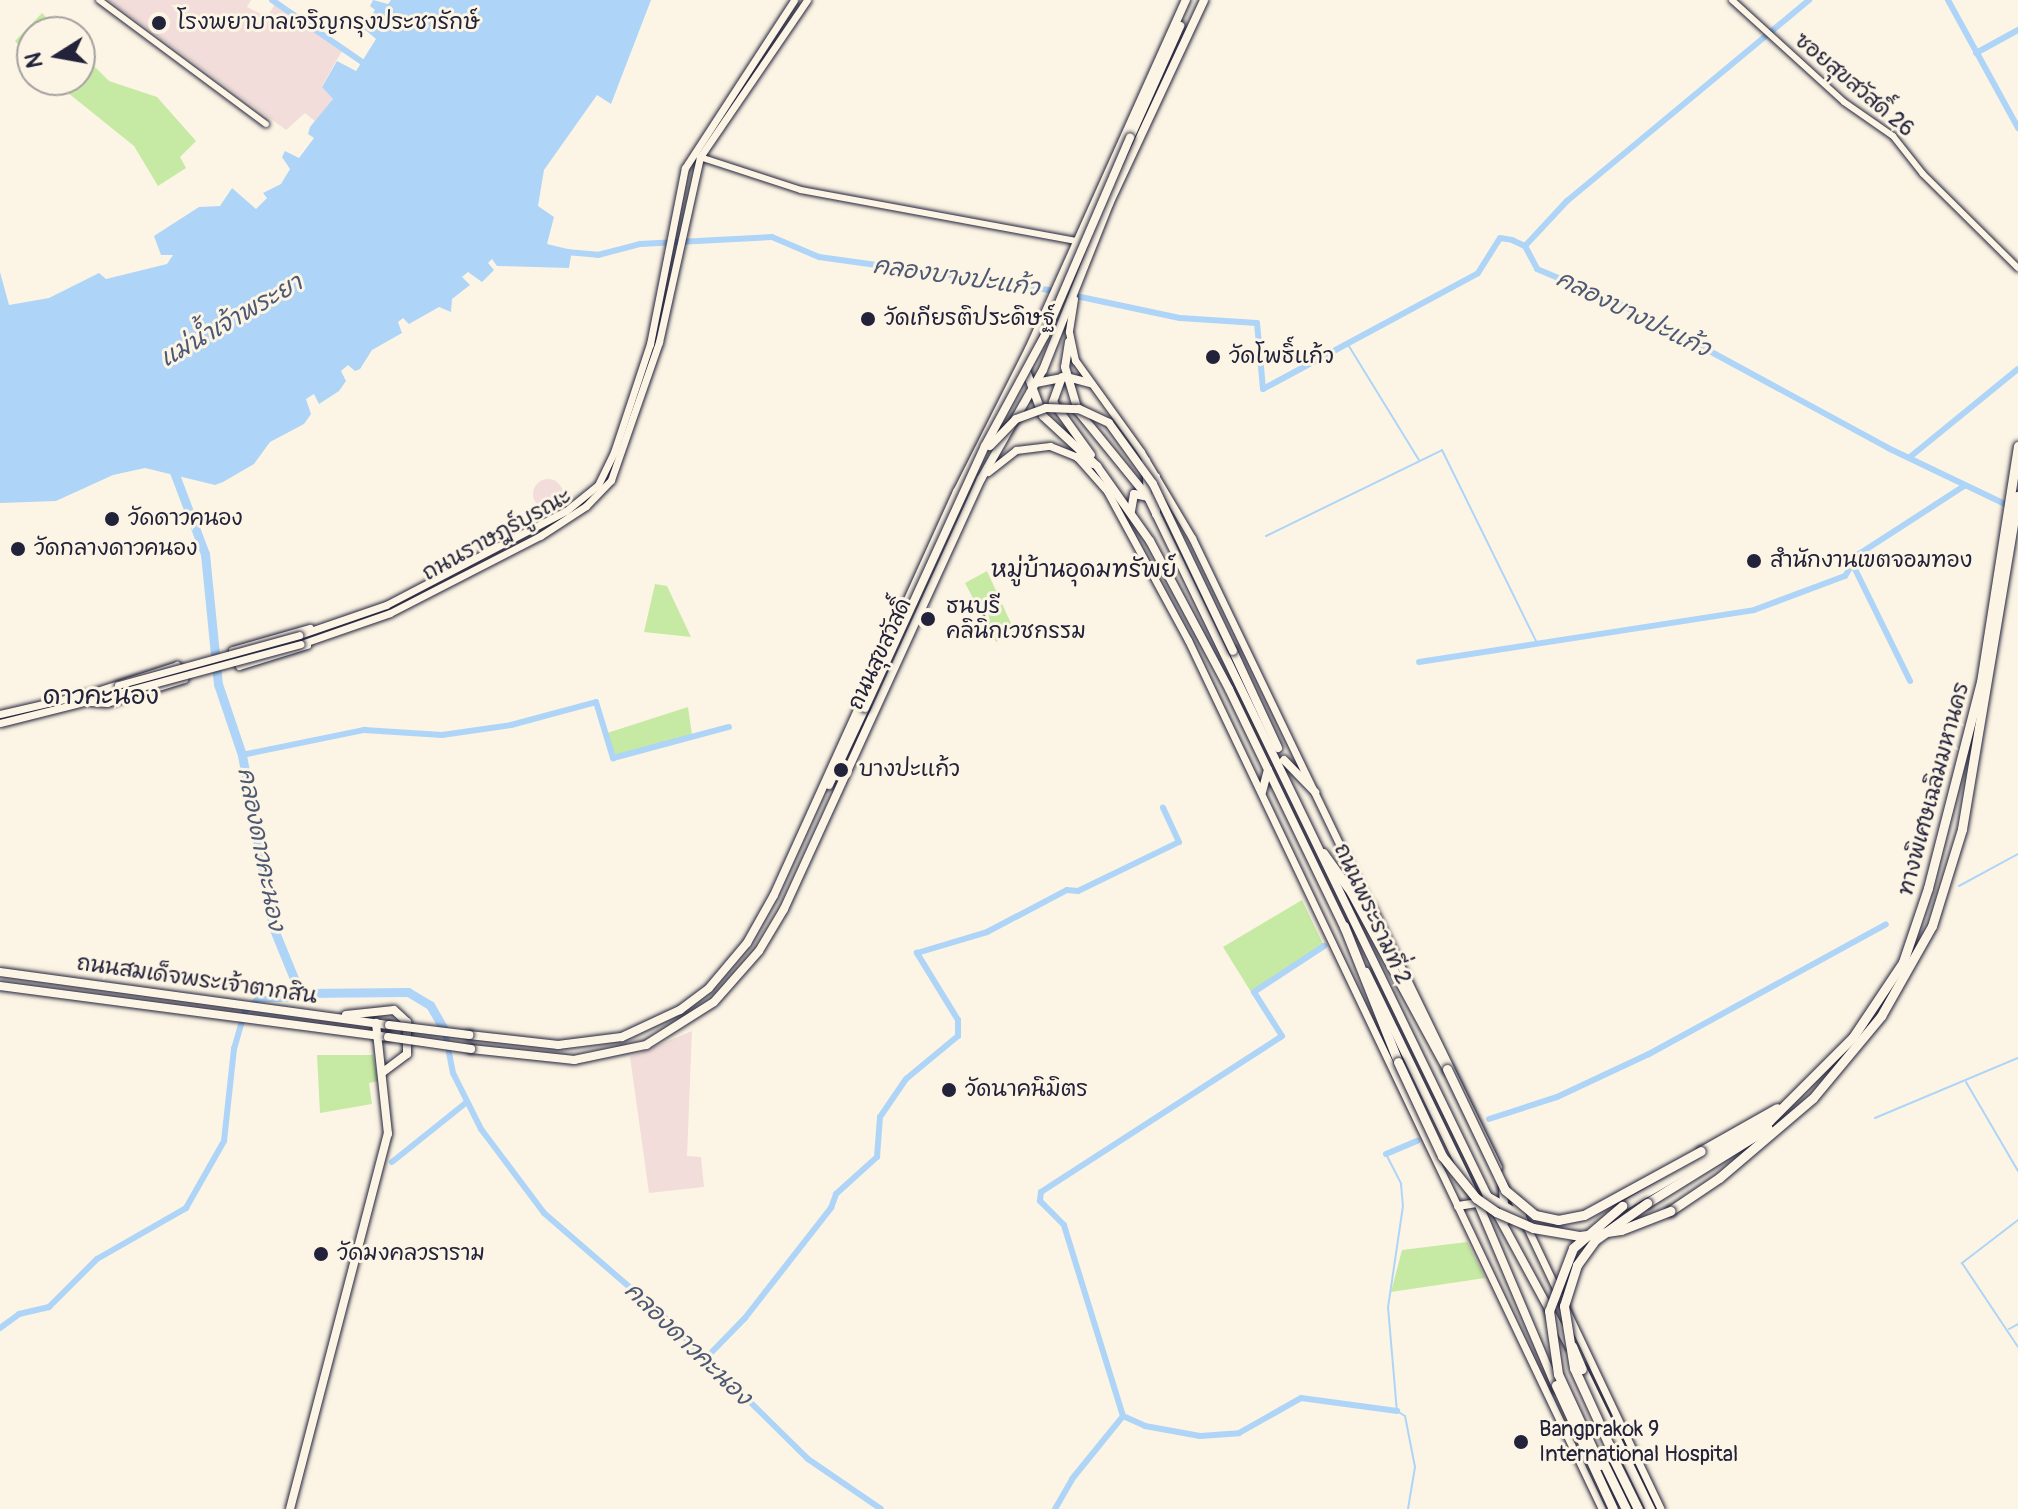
<!DOCTYPE html>
<meta charset="utf-8">
<style>
body{margin:0}
#map{position:relative;width:2018px;height:1509px;overflow:hidden;background:#fcf5e5;font-family:Pangolin,"Playpen Sans Thai",sans-serif}
div>[style]{position:absolute}
[style*='--x']{left:calc(var(--x)*1px);top:calc(var(--y)*1px);width:calc(var(--w)*1px);rotate:calc(var(--a)*1deg)}
.built>*{inset:0;background:#f2ddda}
.round{border-radius:50%}
.green>*{inset:0;background:#c6eaa3}
.water>*{inset:0;background:#aed5f8}
.stream>*{height:2px;margin:-1px;padding:0 1px;transform-origin:1px;border-radius:1px;background:#aed5f8}
.canal>*{height:6px;margin:-3px;padding:0 3px;transform-origin:3px;border-radius:3px;background:#aed5f8}
.river>*{height:9px;margin:-4.5px;padding:0 4.5px;transform-origin:4.5px;border-radius:4.5px;background:#aed5f8}
.roads{filter:drop-shadow(0 0 2px #22223b) drop-shadow(0 0 2px #22223b)}
.tertiary>*{height:6px;margin:-3px;padding:0 3px;transform-origin:3px;border-radius:3px;background:#fcf5e5}
.secondary>*{height:7px;margin:-3.5px;padding:0 3.5px;transform-origin:3.5px;border-radius:3.5px;background:#fcf5e5}
.primary>*{height:8px;margin:-4px;padding:0 4px;transform-origin:4px;border-radius:4px;background:#fcf5e5}
.motorway>*{height:9px;margin:-4.5px;padding:0 4.5px;transform-origin:4.5px;border-radius:4.5px;background:#fcf5e5}
.bridges{filter:drop-shadow(0 0 2px #22223b) drop-shadow(0 0 2px #22223b)}
.secondary-bridge>*{height:7px;margin:-3.5px;padding:0 3.5px;transform-origin:3.5px;border-radius:3.5px;background:#fcf5e5}
.primary-bridge>*{height:8px;margin:-4px;padding:0 4px;transform-origin:4px;border-radius:4px;background:#fcf5e5}
.motorway-bridge>*{height:9px;margin:-4.5px;padding:0 4.5px;transform-origin:4.5px;border-radius:4.5px;background:#fcf5e5}
.dots>*{width:22px;height:22px;translate:-50% -50%;box-sizing:border-box;border:4px solid #fcf5e5;border-radius:50%}
span{translate:-50% -50%;white-space:nowrap;text-align:center;line-height:1.15;-webkit-text-stroke:6px #fcf5e5;paint-order:stroke}
.poi-label{font-size:22px;color:#22223b}
.left{translate:0 -50%;text-align:left}
.street-label{font-size:22px;color:#22223b}
.water-label{font-size:24px;color:#4c5874;font-style:italic}
.neighbourhood-label{font-size:24px;color:#22223b}
.quarter-label{font-size:26px;color:#22223b}
.north{position:absolute;left:16px;top:16px;width:80px;height:80px;box-sizing:border-box;background:#fcf5e5;border:2px solid #a5a1a1;border-radius:50%;rotate:259deg;font-size:22px;font-weight:700;line-height:32px;text-align:center;color:#22223b}
.north::after{content:'';display:block;margin:auto;width:28px;height:36px;background:#22223b;clip-path:polygon(50% 0,100% 100%,50% 72%,0 100%)}
</style>
<div id="map">
<div class="built">
<div style="clip-path:polygon(109px 0,251px 0,247px 7px,267px 17px,275px 4px,342px 51px,322px 86px,333px 99px,316px 122px,305px 113px,286px 130px)"></div>
<div class="round" style="left:533px;top:479px;width:30px;height:30px"></div>
<div style="clip-path:polygon(692px 1031px,687px 1156px,701px 1157px,704px 1187px,649px 1193px,630px 1057px)"></div>
</div>
<div class="green">
<div style="clip-path:polygon(42px 13px,61px 32px,32px 32px,32px 62px,15px 41px)"></div>
<div style="clip-path:polygon(80px 52px,109px 81px,157px 97px,196px 141px,180px 157px,186px 168px,158px 186px,134px 146px,52px 80px,80px 80px)"></div>
<div style="clip-path:polygon(987px 571px,1015px 632px,996px 642px,965px 583px)"></div>
<div style="clip-path:polygon(655px 584px,667px 586px,691px 637px,644px 632px)"></div>
<div style="clip-path:polygon(688px 707px,692px 735px,613px 758px,604px 734px)"></div>
<div style="clip-path:polygon(1302px 900px,1323px 944px,1251px 992px,1223px 947px)"></div>
<div style="clip-path:polygon(317px 1055px,373px 1055px,378px 1081px,369px 1083px,372px 1104px,320px 1113px)"></div>
<div style="clip-path:polygon(1467px 1242px,1485px 1278px,1391px 1292px,1402px 1250px)"></div>
</div>
<div class="water">
<div style="clip-path:polygon(373px 0,388px 4px,391px 0,651px 0,611px 104px,597px 95px,544px 170px,538px 206px,554px 217px,547px 244px,572px 250px,569px 268px,497px 266px,492px 259px,488px 263px,494px 270px,482px 282px,468px 272px,462px 277px,470px 285px,452px 299px,451px 312px,439px 307px,409px 324px,403px 318px,398px 322px,402px 333px,372px 350px,360px 369px,355px 371px,348px 365px,341px 371px,346px 381px,339px 391px,319px 404px,314px 394px,306px 399px,311px 414px,304px 424px,270px 442px,254px 464px,223px 482px,215px 485px,145px 468px,113px 475px,56px 501px,0 503px,0 272px,9px 305px,49px 298px,99px 273px,106px 279px,167px 264px,173px 255px,161px 255px,154px 236px,199px 207px,220px 206px,232px 188px,256px 209px,267px 198px,263px 193px,281px 184px,290px 169px,282px 157px,285px 151px,299px 158px,314px 138px,308px 134px,310px 127px,333px 99px,322px 87px,337px 61px,356px 71px,376px 39px,363px 28px,375px 10px,370px 6px)"></div>
</div>
<div class="stream">
<div style="--x:1347;--y:343;--w:137;--a:58.4"></div>
<div style="--x:1266;--y:536;--w:196;--a:-26"></div>
<div style="--x:1442;--y:450;--w:215;--a:63.8"></div>
<div style="--x:1959;--y:886;--w:67;--a:-28.5"></div>
<div style="--x:1966;--y:1082;--w:103;--a:59.7"></div>
<div style="--x:1875;--y:1118;--w:155;--a:-22.8"></div>
<div style="--x:1386;--y:1154;--w:34;--a:63"></div>
<div style="--x:1401;--y:1184;--w:22;--a:85"></div>
<div style="--x:1403;--y:1206;--w:102;--a:98.4"></div>
<div style="--x:1388;--y:1307;--w:104;--a:85.1"></div>
<div style="--x:1397;--y:1411;--w:9;--a:32"></div>
<div style="--x:1405;--y:1416;--w:52;--a:78.9"></div>
<div style="--x:1415;--y:1467;--w:43;--a:99.5"></div>
<div style="--x:2018;--y:1220;--w:71;--a:142.5"></div>
<div style="--x:1962;--y:1263;--w:101;--a:56.3"></div>
<div style="--x:2009;--y:1329;--w:10;--a:-29"></div>
</div>
<div class="canal">
<div style="--x:272;--y:0;--w:116;--a:34.5"></div>
<div style="--x:1948;--y:0;--w:146;--a:61.3"></div>
<div style="--x:1976;--y:53;--w:48;--a:-28.7"></div>
<div style="--x:1525;--y:246;--w:62;--a:-47"></div>
<div style="--x:1567;--y:201;--w:315;--a:-39.7"></div>
<div style="--x:566;--y:252;--w:32;--a:5"></div>
<div style="--x:598;--y:255;--w:43;--a:-14.7"></div>
<div style="--x:640;--y:244;--w:132;--a:-3"></div>
<div style="--x:772;--y:237;--w:51;--a:23.1"></div>
<div style="--x:819;--y:257;--w:212;--a:7.9"></div>
<div style="--x:1029;--y:286;--w:154;--a:12"></div>
<div style="--x:1180;--y:318;--w:77;--a:3.7"></div>
<div style="--x:1257;--y:323;--w:66;--a:84.8"></div>
<div style="--x:1263;--y:389;--w:244;--a:-28.3"></div>
<div style="--x:1478;--y:273;--w:41;--a:-57.8"></div>
<div style="--x:1500;--y:238;--w:12;--a:9"></div>
<div style="--x:1512;--y:240;--w:14;--a:25"></div>
<div style="--x:1525;--y:246;--w:26;--a:62"></div>
<div style="--x:1537;--y:269;--w:98;--a:22.9"></div>
<div style="--x:1627;--y:307;--w:43;--a:37.4"></div>
<div style="--x:1661;--y:333;--w:33;--a:16"></div>
<div style="--x:1693;--y:342;--w:222;--a:28.5"></div>
<div style="--x:1888;--y:448;--w:136;--a:25.6"></div>
<div style="--x:1910;--y:457;--w:139;--a:-39.2"></div>
<div style="--x:1854;--y:567;--w:127;--a:63.8"></div>
<div style="--x:1419;--y:662;--w:339;--a:-8.8"></div>
<div style="--x:1754;--y:610;--w:97;--a:-20.5"></div>
<div style="--x:1845;--y:576;--w:26;--a:-58"></div>
<div style="--x:1859;--y:554;--w:125;--a:-32.9"></div>
<div style="--x:242;--y:755;--w:125;--a:-11.6"></div>
<div style="--x:364;--y:730;--w:78;--a:3.7"></div>
<div style="--x:442;--y:735;--w:70;--a:-8.2"></div>
<div style="--x:511;--y:725;--w:88;--a:-15.1"></div>
<div style="--x:596;--y:702;--w:59;--a:73.1"></div>
<div style="--x:613;--y:758;--w:120;--a:-15"></div>
<div style="--x:445;--y:1032;--w:42;--a:79"></div>
<div style="--x:453;--y:1073;--w:63;--a:63.4"></div>
<div style="--x:481;--y:1129;--w:105;--a:53.1"></div>
<div style="--x:544;--y:1213;--w:159;--a:40.9"></div>
<div style="--x:664;--y:1317;--w:202;--a:44.6"></div>
<div style="--x:808;--y:1459;--w:88;--a:34.4"></div>
<div style="--x:1489;--y:1119;--w:71;--a:-17.9"></div>
<div style="--x:1557;--y:1097;--w:102;--a:-25.1"></div>
<div style="--x:1649;--y:1054;--w:270;--a:-28.7"></div>
<div style="--x:1386;--y:1154;--w:34;--a:-23"></div>
<div style="--x:392;--y:1162;--w:96;--a:-38.7"></div>
<div style="--x:0;--y:1328;--w:24;--a:-36"></div>
<div style="--x:19;--y:1314;--w:31;--a:-13"></div>
<div style="--x:49;--y:1307;--w:68;--a:-45"></div>
<div style="--x:97;--y:1259;--w:103;--a:-29.8"></div>
<div style="--x:186;--y:1208;--w:77;--a:-60.4"></div>
<div style="--x:224;--y:1141;--w:93;--a:-83.8"></div>
<div style="--x:234;--y:1049;--w:40;--a:-74"></div>
<div style="--x:245;--y:1011;--w:18;--a:-43"></div>
<div style="--x:258;--y:999;--w:29;--a:0"></div>
<div style="--x:287;--y:999;--w:14;--a:-25"></div>
<div style="--x:706;--y:1358;--w:56;--a:-45.7"></div>
<div style="--x:745;--y:1318;--w:140;--a:-52"></div>
<div style="--x:831;--y:1208;--w:15;--a:-70"></div>
<div style="--x:836;--y:1194;--w:55;--a:-42.1"></div>
<div style="--x:877;--y:1157;--w:40;--a:-85.7"></div>
<div style="--x:880;--y:1117;--w:46;--a:-55.6"></div>
<div style="--x:906;--y:1079;--w:67;--a:-39.6"></div>
<div style="--x:958;--y:1036;--w:16;--a:-90"></div>
<div style="--x:958;--y:1020;--w:79;--a:-121.5"></div>
<div style="--x:917;--y:953;--w:73;--a:-16.7"></div>
<div style="--x:987;--y:932;--w:90;--a:-27.7"></div>
<div style="--x:1067;--y:890;--w:11;--a:5"></div>
<div style="--x:1078;--y:891;--w:112;--a:-25.9"></div>
<div style="--x:1179;--y:842;--w:38;--a:-115"></div>
<div style="--x:1123;--y:1416;--w:200;--a:-107.2"></div>
<div style="--x:1064;--y:1225;--w:34;--a:-135"></div>
<div style="--x:1040;--y:1201;--w:9;--a:-84"></div>
<div style="--x:1041;--y:1192;--w:287;--a:-32.9"></div>
<div style="--x:1282;--y:1036;--w:52;--a:-122.5"></div>
<div style="--x:1254;--y:992;--w:84;--a:-33.3"></div>
<div style="--x:1055;--y:1509;--w:34;--a:-60"></div>
<div style="--x:1072;--y:1479;--w:81;--a:-51"></div>
<div style="--x:1123;--y:1416;--w:24;--a:24"></div>
<div style="--x:1145;--y:1426;--w:56;--a:10.3"></div>
<div style="--x:1200;--y:1436;--w:39;--a:-4"></div>
<div style="--x:1239;--y:1433;--w:71;--a:-29.4"></div>
<div style="--x:1301;--y:1398;--w:97;--a:7.7"></div>
</div>
<div class="river">
<div style="--x:171;--y:464;--w:96;--a:69.3"></div>
<div style="--x:205;--y:554;--w:131;--a:84.3"></div>
<div style="--x:218;--y:684;--w:75;--a:71.3"></div>
<div style="--x:242;--y:755;--w:175;--a:79.8"></div>
<div style="--x:273;--y:927;--w:71;--a:67.8"></div>
<div style="--x:300;--y:993;--w:108;--a:-0.5"></div>
<div style="--x:408;--y:992;--w:26;--a:31"></div>
<div style="--x:430;--y:1005;--w:30;--a:60"></div>
</div>
<div class="roads">
<div class="tertiary">
<div style="--x:99;--y:0;--w:208;--a:36.6"></div>
<div style="--x:1732;--y:0;--w:151;--a:42.3"></div>
<div style="--x:1844;--y:102;--w:60;--a:34.8"></div>
<div style="--x:1893;--y:136;--w:48;--a:51.7"></div>
<div style="--x:1923;--y:174;--w:134;--a:44.7"></div>
<div style="--x:700;--y:157;--w:106;--a:18.1"></div>
<div style="--x:801;--y:190;--w:281;--a:10.5"></div>
</div>
<div class="secondary">
<div style="--x:1074;--y:299;--w:33;--a:99"></div>
<div style="--x:1069;--y:332;--w:29;--a:78"></div>
<div style="--x:1075;--y:360;--w:113;--a:54.3"></div>
<div style="--x:1141;--y:452;--w:100;--a:59.3"></div>
<div style="--x:1192;--y:538;--w:392;--a:64.3"></div>
<div style="--x:988;--y:472;--w:36;--a:-38"></div>
<div style="--x:1016;--y:450;--w:34;--a:-7"></div>
<div style="--x:1050;--y:446;--w:29;--a:22"></div>
<div style="--x:1077;--y:457;--w:45;--a:48.6"></div>
<div style="--x:1107;--y:491;--w:170;--a:61.5"></div>
<div style="--x:1188;--y:640;--w:963;--a:64.53"></div>
<div style="--x:299;--y:635;--w:92;--a:-19"></div>
<div style="--x:386;--y:605;--w:203;--a:-27.6"></div>
<div style="--x:566;--y:511;--w:41;--a:-39.1"></div>
<div style="--x:598;--y:485;--w:37;--a:-64"></div>
<div style="--x:614;--y:452;--w:114;--a:-71.6"></div>
<div style="--x:650;--y:344;--w:179;--a:-78.8"></div>
<div style="--x:685;--y:168;--w:200;--a:-57"></div>
<div style="--x:301;--y:644;--w:94;--a:-19.2"></div>
<div style="--x:390;--y:613;--w:169;--a:-27.2"></div>
<div style="--x:540;--y:536;--w:55;--a:-33.1"></div>
<div style="--x:586;--y:506;--w:36;--a:-46"></div>
<div style="--x:611;--y:480;--w:146;--a:-70.8"></div>
<div style="--x:659;--y:342;--w:189;--a:-77.5"></div>
<div style="--x:700;--y:157;--w:190;--a:-55.7"></div>
<div style="--x:307;--y:645;--w:71;--a:162.8"></div>
<div style="--x:239;--y:666;--w:17;--a:-114"></div>
<div style="--x:232;--y:650;--w:81;--a:-15.8"></div>
<div style="--x:91;--y:702;--w:16;--a:4"></div>
<div style="--x:107;--y:703;--w:81;--a:-17.3"></div>
<div style="--x:184;--y:679;--w:16;--a:-117"></div>
<div style="--x:177;--y:665;--w:87;--a:162"></div>
<div style="--x:0;--y:714;--w:98;--a:-13"></div>
<div style="--x:0;--y:723;--w:123;--a:-14.1"></div>
<div style="--x:1371;--y:905;--w:291;--a:64.1"></div>
<div style="--x:1514;--y:1200;--w:342;--a:64.6"></div>
</div>
<div class="primary">
<div style="--x:1130;--y:138;--w:123;--a:-65.9"></div>
<div style="--x:1069;--y:342;--w:25;--a:99"></div>
<div style="--x:1065;--y:367;--w:46;--a:73.5"></div>
<div style="--x:1078;--y:411;--w:111;--a:50.9"></div>
<div style="--x:1148;--y:497;--w:776;--a:64.1"></div>
<div style="--x:1487;--y:1195;--w:172;--a:61.5"></div>
<div style="--x:1025;--y:368;--w:51;--a:69.4"></div>
<div style="--x:1043;--y:416;--w:74;--a:42.8"></div>
<div style="--x:1097;--y:466;--w:92;--a:54.8"></div>
<div style="--x:1150;--y:541;--w:168;--a:61.9"></div>
<div style="--x:1229;--y:689;--w:269;--a:64.2"></div>
<div style="--x:1062;--y:377;--w:27;--a:110"></div>
<div style="--x:1053;--y:402;--w:65;--a:54.4"></div>
<div style="--x:1036;--y:383;--w:32;--a:-11"></div>
<div style="--x:1067;--y:377;--w:24;--a:15"></div>
<div style="--x:1077;--y:457;--w:17;--a:24"></div>
<div style="--x:1156;--y:477;--w:37;--a:90"></div>
<div style="--x:1131;--y:511;--w:17;--a:-80"></div>
<div style="--x:1134;--y:494;--w:14;--a:12"></div>
<div style="--x:1148;--y:497;--w:36;--a:-93"></div>
<div style="--x:1233;--y:651;--w:107;--a:65.1"></div>
<div style="--x:1284;--y:760;--w:45;--a:45.9"></div>
<div style="--x:829;--y:785;--w:85;--a:-64.9"></div>
<div style="--x:1262;--y:792;--w:23;--a:-75"></div>
<div style="--x:0;--y:972;--w:393;--a:7.8"></div>
<div style="--x:1366;--y:972;--w:257;--a:64.1"></div>
<div style="--x:1478;--y:1203;--w:202;--a:67"></div>
<div style="--x:0;--y:986;--w:391;--a:7.5"></div>
<div style="--x:346;--y:1015;--w:48;--a:-5.9"></div>
<div style="--x:394;--y:1010;--w:18;--a:43"></div>
<div style="--x:407;--y:1022;--w:32;--a:90"></div>
<div style="--x:407;--y:1054;--w:31;--a:143"></div>
<div style="--x:469;--y:1035;--w:90;--a:6.4"></div>
<div style="--x:558;--y:1045;--w:64;--a:-7.1"></div>
<div style="--x:622;--y:1037;--w:64;--a:-25"></div>
<div style="--x:680;--y:1010;--w:36;--a:-37"></div>
<div style="--x:709;--y:988;--w:59;--a:-49.8"></div>
<div style="--x:747;--y:943;--w:55;--a:-60.6"></div>
<div style="--x:774;--y:895;--w:443;--a:-65.6"></div>
<div style="--x:957;--y:492;--w:160;--a:-63.3"></div>
<div style="--x:1029;--y:349;--w:383;--a:-65.8"></div>
<div style="--x:471;--y:1049;--w:104;--a:6.1"></div>
<div style="--x:574;--y:1060;--w:74;--a:-11.8"></div>
<div style="--x:646;--y:1045;--w:80;--a:-32.3"></div>
<div style="--x:714;--y:1002;--w:68;--a:-48.6"></div>
<div style="--x:759;--y:951;--w:49;--a:-59.2"></div>
<div style="--x:784;--y:909;--w:473;--a:-65.4"></div>
<div style="--x:981;--y:479;--w:125;--a:-60.4"></div>
<div style="--x:1043;--y:370;--w:179;--a:-68.3"></div>
<div style="--x:1109;--y:204;--w:225;--a:-65"></div>
<div style="--x:1503;--y:1187;--w:34;--a:87"></div>
<div style="--x:1487;--y:1196;--w:40;--a:29.7"></div>
<div style="--x:1458;--y:1206;--w:20;--a:-9"></div>
<div style="--x:290;--y:1509;--w:388;--a:-75.4"></div>
<div style="--x:388;--y:1134;--w:112;--a:-96.2"></div>
</div>
<div class="motorway">
<div style="--x:1323;--y:853;--w:48;--a:54.3"></div>
<div style="--x:1351;--y:892;--w:201;--a:61.5"></div>
<div style="--x:1360;--y:889;--w:68;--a:63.8"></div>
<div style="--x:1344;--y:926;--w:146;--a:68.3"></div>
<div style="--x:1701;--y:1151;--w:87;--a:-29.5"></div>
<div style="--x:1647;--y:1203;--w:142;--a:-31.8"></div>
<div style="--x:1622;--y:1206;--w:170;--a:-30"></div>
<div style="--x:1769;--y:1121;--w:119;--a:-45"></div>
<div style="--x:1853;--y:1037;--w:90;--a:-56.3"></div>
<div style="--x:1903;--y:962;--w:78;--a:-71.3"></div>
<div style="--x:1928;--y:888;--w:213;--a:-75.6"></div>
<div style="--x:1981;--y:682;--w:239;--a:-81.1"></div>
<div style="--x:1670;--y:1211;--w:59;--a:-34"></div>
<div style="--x:1719;--y:1178;--w:123;--a:-40.4"></div>
<div style="--x:1813;--y:1098;--w:107;--a:-50.3"></div>
<div style="--x:1881;--y:1016;--w:103;--a:-60.5"></div>
<div style="--x:1932;--y:926;--w:102;--a:-72.8"></div>
<div style="--x:1962;--y:829;--w:338;--a:-80.5"></div>
<div style="--x:1582;--y:1369;--w:156;--a:64.1"></div>
</div>
</div>
<div class="bridges">
<div class="secondary-bridge">
<div style="--x:118;--y:685;--w:188;--a:-15.4"></div>
<div style="--x:119;--y:693;--w:188;--a:-15.1"></div>
</div>
<div class="primary-bridge">
<div style="--x:990;--y:446;--w:37;--a:-46"></div>
<div style="--x:1016;--y:419;--w:32;--a:-20"></div>
<div style="--x:1046;--y:408;--w:33;--a:2"></div>
<div style="--x:1079;--y:409;--w:33;--a:25"></div>
<div style="--x:1109;--y:423;--w:75;--a:54.2"></div>
<div style="--x:1153;--y:484;--w:185;--a:64.4"></div>
<div style="--x:865;--y:708;--w:288;--a:-65.4"></div>
<div style="--x:985;--y:446;--w:126;--a:-61.6"></div>
<div style="--x:1045;--y:335;--w:215;--a:-66.7"></div>
<div style="--x:389;--y:1025;--w:81;--a:7.1"></div>
<div style="--x:388;--y:1037;--w:84;--a:8.2"></div>
</div>
<div class="motorway-bridge">
<div style="--x:1398;--y:1062;--w:104;--a:64.9"></div>
<div style="--x:1442;--y:1156;--w:54;--a:51"></div>
<div style="--x:1476;--y:1198;--w:24;--a:35"></div>
<div style="--x:1496;--y:1212;--w:40;--a:23.4"></div>
<div style="--x:1533;--y:1228;--w:48;--a:9.7"></div>
<div style="--x:1580;--y:1236;--w:41;--a:-8.3"></div>
<div style="--x:1621;--y:1230;--w:53;--a:-21.2"></div>
<div style="--x:1447;--y:1069;--w:134;--a:64.4"></div>
<div style="--x:1505;--y:1190;--w:39;--a:40"></div>
<div style="--x:1535;--y:1215;--w:24;--a:12"></div>
<div style="--x:1558;--y:1220;--w:26;--a:-11"></div>
<div style="--x:1584;--y:1215;--w:133;--a:-28.7"></div>
<div style="--x:1572;--y:1346;--w:25;--a:67"></div>
<div style="--x:1556;--y:1385;--w:136;--a:65.3"></div>
<div style="--x:1611;--y:1454;--w:61;--a:63.9"></div>
<div style="--x:1601;--y:1458;--w:57;--a:63.9"></div>
<div style="--x:1615;--y:1458;--w:99;--a:-114.5"></div>
<div style="--x:1574;--y:1368;--w:63;--a:-99.2"></div>
<div style="--x:1564;--y:1306;--w:43;--a:-72.4"></div>
<div style="--x:1577;--y:1265;--w:31;--a:-54"></div>
<div style="--x:1595;--y:1240;--w:64;--a:-35.4"></div>
<div style="--x:1600;--y:1465;--w:100;--a:-114.8"></div>
<div style="--x:1558;--y:1374;--w:64;--a:-98.1"></div>
<div style="--x:1549;--y:1311;--w:67;--a:-69.1"></div>
<div style="--x:1573;--y:1248;--w:65;--a:-40.6"></div>
</div>
</div>
<div class="dots">
<div style="left:159px;top:23px;background:#22223b"></div>
<div style="left:868px;top:319px;background:#22223b"></div>
<div style="left:1213px;top:357px;background:#22223b"></div>
<div style="left:112px;top:519px;background:#22223b"></div>
<div style="left:18px;top:549px;background:#22223b"></div>
<div style="left:1754px;top:561px;background:#22223b"></div>
<div style="left:928px;top:619px;background:#22223b"></div>
<div style="left:841px;top:770px;background:#22223b"></div>
<div style="left:949px;top:1090px;background:#22223b"></div>
<div style="left:321px;top:1254px;background:#22223b"></div>
<div style="left:1521px;top:1442px;background:#22223b"></div>
</div>
<div class="poi-label">
<span class="left" style="left:177px;top:23px">โรงพยาบาลเจริญกรุงประชารักษ์</span>
<span class="left" style="left:884px;top:319px">วัดเกียรติประดิษฐ์</span>
<span class="left" style="left:1229px;top:357px">วัดโพธิ์แก้ว</span>
<span class="left" style="left:128px;top:519px">วัดดาวคนอง</span>
<span class="left" style="left:34px;top:549px">วัดกลางดาวคนอง</span>
<span class="left" style="left:1770px;top:561px">สำนักงานเขตจอมทอง</span>
<span class="left" style="left:946px;top:619px">ธนบุรี<br>คลินิกเวชกรรม</span>
<span class="left" style="left:859px;top:770px">บางปะแก้ว</span>
<span class="left" style="left:965px;top:1090px">วัดนาคนิมิตร</span>
<span class="left" style="left:337px;top:1254px">วัดมงคลวราราม</span>
<span class="left" style="left:1539px;top:1442px">Bangprakok 9<br>International Hospital</span>
</div>
<div class="street-label">
<span style="left:1854px;top:85px;rotate:40deg">ซอยสุขสวัสดิ์ 26</span>
<span style="left:497px;top:535px;rotate:-29deg">ถนนราษฎร์บูรณะ</span>
<span style="left:880px;top:654px;rotate:-65deg">ถนนสุขสวัสดิ์</span>
<span style="left:1934px;top:789px;rotate:-75deg">ทางพิเศษเฉลิมมหานคร</span>
<span style="left:1372px;top:914px;rotate:65deg">ถนนพระรามที่ 2</span>
<span style="left:197px;top:980px;rotate:8deg">ถนนสมเด็จพระเจ้าตากสิน</span>
</div>
<div class="water-label">
<span style="left:956px;top:277px;rotate:8deg">คลองบางปะแก้ว</span>
<span style="left:1633px;top:314px;rotate:26deg">คลองบางปะแก้ว</span>
<span style="left:231px;top:321px;rotate:-30deg">แม่น้ำเจ้าพระยา</span>
<span style="left:261px;top:849px;rotate:79deg">คลองดาวคะนอง</span>
<span style="left:688px;top:1344px;rotate:44deg">คลองดาวคะนอง</span>
</div>
<div class="neighbourhood-label">
<span style="left:1084px;top:570px">หมู่บ้านอุดมทรัพย์</span>
</div>
<div class="quarter-label">
<span style="left:101px;top:697px">ดาวคะนอง</span>
</div>
<div class="north">N</div>
</div>
